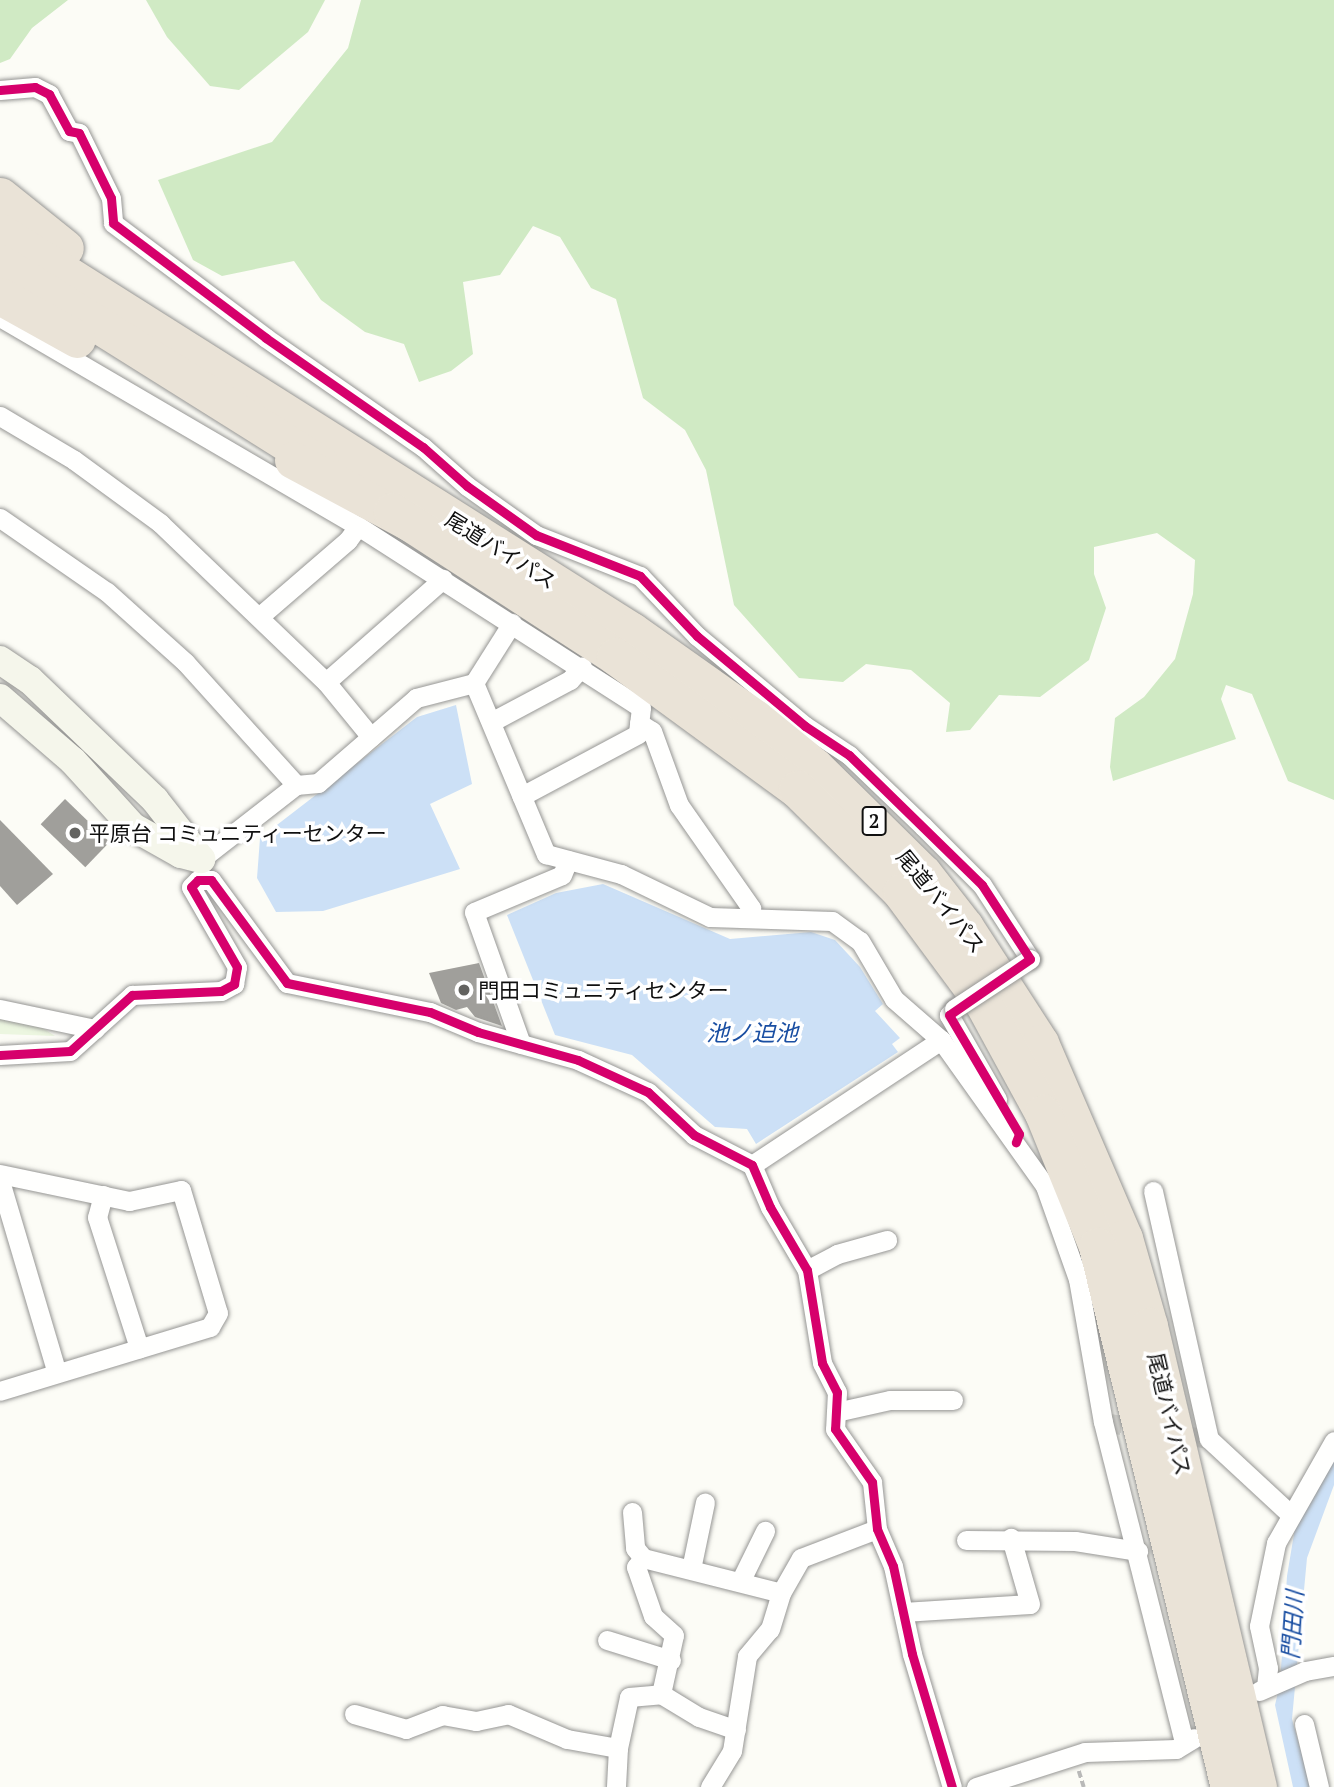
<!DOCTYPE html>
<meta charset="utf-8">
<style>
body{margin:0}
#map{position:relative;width:1334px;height:1787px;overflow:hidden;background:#fcfcf6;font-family:"PT Serif","Noto Sans JP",serif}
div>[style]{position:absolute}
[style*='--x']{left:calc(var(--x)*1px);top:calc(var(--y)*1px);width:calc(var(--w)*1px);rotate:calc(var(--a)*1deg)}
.forest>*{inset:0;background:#d0eac4}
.pitch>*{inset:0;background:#ecf6e0}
.water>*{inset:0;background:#cce0f6}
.building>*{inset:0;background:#a09f9b;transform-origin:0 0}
.street-tunnel>*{height:19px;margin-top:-9.5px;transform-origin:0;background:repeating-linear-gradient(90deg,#d9d9d4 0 19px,transparent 0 29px)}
.path>*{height:3.5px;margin-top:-1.75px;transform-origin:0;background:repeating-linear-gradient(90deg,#b9b9b8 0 7px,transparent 0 10.5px)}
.roads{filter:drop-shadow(0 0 2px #969694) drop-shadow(0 0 2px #969694)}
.street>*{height:19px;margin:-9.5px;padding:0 9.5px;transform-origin:9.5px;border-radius:9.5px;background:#fffffe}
.secondary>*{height:28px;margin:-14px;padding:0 14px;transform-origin:14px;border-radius:14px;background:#f5f6eb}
.highway>*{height:37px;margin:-18.5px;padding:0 18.5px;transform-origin:18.5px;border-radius:18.5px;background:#eae3d7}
.bridges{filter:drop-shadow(0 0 2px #969694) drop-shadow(0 0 2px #969694)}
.street-bridge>*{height:19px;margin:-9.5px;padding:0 9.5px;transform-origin:9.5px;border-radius:9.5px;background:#fffffe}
.cycleway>*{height:9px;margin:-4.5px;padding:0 4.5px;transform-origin:4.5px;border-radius:4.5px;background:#d6006c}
.dots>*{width:19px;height:19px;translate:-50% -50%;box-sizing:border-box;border:4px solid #fff;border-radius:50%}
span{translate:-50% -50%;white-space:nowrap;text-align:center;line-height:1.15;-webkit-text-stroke:7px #fff;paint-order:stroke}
.shield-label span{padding:2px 5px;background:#fff;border:2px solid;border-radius:5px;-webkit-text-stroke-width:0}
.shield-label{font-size:19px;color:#101010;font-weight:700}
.street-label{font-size:21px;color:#101010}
.poi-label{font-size:21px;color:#101010}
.left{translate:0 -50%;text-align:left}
.water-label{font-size:23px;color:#194ea2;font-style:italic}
</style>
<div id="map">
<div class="forest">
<div style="clip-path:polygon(0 0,68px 0,32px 28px,10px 59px,0 63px)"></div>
<div style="clip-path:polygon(146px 0,325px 0,308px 32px,239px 90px,210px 86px,167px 37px)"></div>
<div style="clip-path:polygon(361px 0,1334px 0,1334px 800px,1288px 781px,1252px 694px,1226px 685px,1221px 699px,1236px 739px,1113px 781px,1110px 767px,1115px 718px,1144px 697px,1175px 659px,1193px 594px,1195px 560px,1157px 533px,1094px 547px,1094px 574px,1106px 608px,1089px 660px,1040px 697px,999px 695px,970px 730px,946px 732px,950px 703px,911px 670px,866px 664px,843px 682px,799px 678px,734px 605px,706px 470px,685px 430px,643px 398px,616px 299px,591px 288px,560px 237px,533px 226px,500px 275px,463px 282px,473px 354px,451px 371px,419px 382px,404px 344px,365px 332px,321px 300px,294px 261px,222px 276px,193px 260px,158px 180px,272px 142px,348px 48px)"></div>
</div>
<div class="pitch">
<div style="clip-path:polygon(0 1018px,41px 1027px,55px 1036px,0 1034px)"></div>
</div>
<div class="water">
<div style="clip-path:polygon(456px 705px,472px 784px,430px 804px,460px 869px,323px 911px,276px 912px,257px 878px,260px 838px,417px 717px)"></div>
<div style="clip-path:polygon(603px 884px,730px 939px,811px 932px,835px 940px,860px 967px,883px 1004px,875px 1011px,900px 1038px,892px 1044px,898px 1052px,756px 1144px,747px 1129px,715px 1127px,632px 1055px,555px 1035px,507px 915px,556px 893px)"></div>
<div style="clip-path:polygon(1334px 1448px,1334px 1485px,1307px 1558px,1292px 1719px,1311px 1787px,1293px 1787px,1275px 1705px,1280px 1684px,1287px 1576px,1297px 1516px)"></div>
</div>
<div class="building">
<div style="left:65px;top:799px;width:62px;height:35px;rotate:44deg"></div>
<div style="clip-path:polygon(0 820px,53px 874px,17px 905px,0 886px)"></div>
<div style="clip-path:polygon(479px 963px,502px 1026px,475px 1017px,467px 1007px,456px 1010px,441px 1003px,429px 973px)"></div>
</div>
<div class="street-tunnel">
<div style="--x:1103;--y:1422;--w:107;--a:9.1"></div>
</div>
<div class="path">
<div style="--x:1079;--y:1771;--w:17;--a:73"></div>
</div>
<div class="roads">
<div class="street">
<div style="--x:0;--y:90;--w:35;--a:-5"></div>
<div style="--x:35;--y:87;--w:16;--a:27"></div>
<div style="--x:49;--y:94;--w:42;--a:61.6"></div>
<div style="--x:69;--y:131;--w:10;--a:11"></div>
<div style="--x:79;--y:133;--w:72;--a:63.8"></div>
<div style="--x:111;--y:198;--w:25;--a:85"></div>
<div style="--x:113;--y:223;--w:191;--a:36.9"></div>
<div style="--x:266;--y:338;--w:191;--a:34.8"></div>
<div style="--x:423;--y:447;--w:59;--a:41.6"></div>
<div style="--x:467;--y:486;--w:85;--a:35.4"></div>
<div style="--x:536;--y:535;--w:112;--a:21.5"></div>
<div style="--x:640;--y:576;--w:83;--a:46.5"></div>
<div style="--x:697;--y:636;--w:141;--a:39.8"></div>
<div style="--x:805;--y:726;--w:53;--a:33.4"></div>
<div style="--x:849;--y:755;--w:103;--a:43.8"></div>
<div style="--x:923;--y:826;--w:83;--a:45"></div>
<div style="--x:982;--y:885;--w:88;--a:57"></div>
<div style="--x:0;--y:317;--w:415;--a:30.3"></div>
<div style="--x:358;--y:526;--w:336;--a:32.7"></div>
<div style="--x:641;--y:708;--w:26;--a:97"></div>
<div style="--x:638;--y:734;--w:132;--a:151.9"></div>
<div style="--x:0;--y:416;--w:86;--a:30.7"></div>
<div style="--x:74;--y:460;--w:107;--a:36.2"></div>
<div style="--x:160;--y:523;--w:230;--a:43.8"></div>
<div style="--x:326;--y:682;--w:71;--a:50.7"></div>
<div style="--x:0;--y:518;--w:130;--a:34.7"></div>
<div style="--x:107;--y:592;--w:105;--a:41.9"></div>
<div style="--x:185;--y:662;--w:166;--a:47.9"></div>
<div style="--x:260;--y:616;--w:116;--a:-40.8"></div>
<div style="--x:348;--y:540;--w:17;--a:-54"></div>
<div style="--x:326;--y:682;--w:156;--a:-41.4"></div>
<div style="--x:474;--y:683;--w:186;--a:67.2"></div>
<div style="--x:546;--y:854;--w:78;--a:14.9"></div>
<div style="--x:621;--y:874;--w:99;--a:25.8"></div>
<div style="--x:710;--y:917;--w:122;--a:1.9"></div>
<div style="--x:832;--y:921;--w:34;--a:36"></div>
<div style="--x:860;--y:941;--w:67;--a:59.6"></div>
<div style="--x:894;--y:999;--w:62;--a:41.1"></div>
<div style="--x:941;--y:1040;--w:179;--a:54.5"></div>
<div style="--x:1045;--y:1186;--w:99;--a:70.5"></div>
<div style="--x:1078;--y:1279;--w:145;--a:80.1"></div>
<div style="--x:1103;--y:1422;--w:331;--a:75.8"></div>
<div style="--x:491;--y:722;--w:89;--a:-28"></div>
<div style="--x:570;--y:680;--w:18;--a:-49"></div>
<div style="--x:639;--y:723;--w:15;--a:32"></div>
<div style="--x:652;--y:731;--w:79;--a:70"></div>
<div style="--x:679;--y:805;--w:126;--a:55"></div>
<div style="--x:751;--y:908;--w:10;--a:96"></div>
<div style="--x:201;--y:859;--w:120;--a:-37.9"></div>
<div style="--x:296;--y:785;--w:22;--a:-5"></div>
<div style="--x:318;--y:783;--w:130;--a:-40.9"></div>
<div style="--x:416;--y:698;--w:60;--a:-14.5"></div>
<div style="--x:474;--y:683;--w:71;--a:-57.7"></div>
<div style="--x:0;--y:1009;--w:97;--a:11.9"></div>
<div style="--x:954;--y:1009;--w:8;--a:130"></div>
<div style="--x:949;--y:1015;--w:97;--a:60.3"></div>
<div style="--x:521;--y:1044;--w:140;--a:-109.6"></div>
<div style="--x:474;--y:912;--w:95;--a:-22.8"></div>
<div style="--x:562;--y:875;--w:16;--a:-68"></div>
<div style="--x:0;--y:1055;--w:70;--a:-3.3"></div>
<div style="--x:70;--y:1051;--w:84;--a:-42.1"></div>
<div style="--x:132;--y:995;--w:89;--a:-2.6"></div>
<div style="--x:221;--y:991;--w:15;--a:-28"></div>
<div style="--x:234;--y:984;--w:17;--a:-80"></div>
<div style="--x:237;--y:967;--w:92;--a:-119.9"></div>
<div style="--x:191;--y:887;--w:10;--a:-45"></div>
<div style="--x:198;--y:880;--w:13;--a:0"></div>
<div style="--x:211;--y:880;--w:128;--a:53.6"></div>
<div style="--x:287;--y:983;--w:146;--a:11.5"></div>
<div style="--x:430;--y:1012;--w:52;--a:22.6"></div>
<div style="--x:478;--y:1032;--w:104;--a:15.6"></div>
<div style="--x:578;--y:1060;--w:77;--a:24.6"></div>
<div style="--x:648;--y:1092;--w:63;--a:43.1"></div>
<div style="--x:694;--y:1135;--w:65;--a:27.3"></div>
<div style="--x:752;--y:1165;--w:46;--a:66.8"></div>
<div style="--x:770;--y:1207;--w:73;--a:59.6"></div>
<div style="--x:807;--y:1270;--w:94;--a:80.8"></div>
<div style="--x:822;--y:1363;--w:33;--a:63"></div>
<div style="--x:837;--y:1392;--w:37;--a:93"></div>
<div style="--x:835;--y:1429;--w:65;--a:55.1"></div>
<div style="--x:872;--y:1482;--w:47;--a:83.9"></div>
<div style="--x:877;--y:1529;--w:40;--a:66.6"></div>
<div style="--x:893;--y:1566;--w:90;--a:77.8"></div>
<div style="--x:912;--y:1654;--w:139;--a:73.3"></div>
<div style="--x:752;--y:1165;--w:227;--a:-33.5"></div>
<div style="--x:0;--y:1174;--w:132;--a:11.8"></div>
<div style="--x:129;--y:1201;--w:53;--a:-11.9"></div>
<div style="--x:181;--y:1190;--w:128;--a:73.3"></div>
<div style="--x:218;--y:1313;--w:16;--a:120"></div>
<div style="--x:210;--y:1327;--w:220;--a:163.1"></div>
<div style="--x:0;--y:1181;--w:200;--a:73.5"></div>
<div style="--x:1153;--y:1191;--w:254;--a:77.3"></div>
<div style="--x:1209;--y:1439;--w:109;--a:42.8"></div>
<div style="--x:103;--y:1195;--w:23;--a:105"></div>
<div style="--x:97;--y:1217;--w:138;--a:72.2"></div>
<div style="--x:807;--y:1270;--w:34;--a:-28"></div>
<div style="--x:837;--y:1254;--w:52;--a:-15.6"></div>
<div style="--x:836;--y:1412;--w:55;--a:-12.5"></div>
<div style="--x:890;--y:1400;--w:63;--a:0"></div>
<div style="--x:632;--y:1512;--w:36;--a:85"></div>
<div style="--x:635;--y:1548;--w:13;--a:51"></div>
<div style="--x:966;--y:1540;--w:109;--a:0.5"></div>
<div style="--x:1075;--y:1541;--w:64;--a:9"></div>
<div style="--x:691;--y:1569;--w:68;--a:-78.2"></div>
<div style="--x:740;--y:1582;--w:57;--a:-63.9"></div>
<div style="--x:903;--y:1612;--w:127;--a:-3.6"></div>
<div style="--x:1030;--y:1604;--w:69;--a:-106.1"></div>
<div style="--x:607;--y:1640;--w:67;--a:17.4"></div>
<div style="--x:1266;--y:1687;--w:19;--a:-84"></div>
<div style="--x:1268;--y:1668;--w:43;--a:-102.1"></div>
<div style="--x:1259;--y:1626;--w:85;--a:-78.4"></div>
<div style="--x:1276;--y:1543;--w:117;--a:-60.4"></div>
<div style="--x:1259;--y:1691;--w:50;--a:-23.5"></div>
<div style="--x:1305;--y:1671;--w:29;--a:-10"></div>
<div style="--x:661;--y:1694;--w:44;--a:31.2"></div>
<div style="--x:699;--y:1717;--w:39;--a:19"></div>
<div style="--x:354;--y:1714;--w:54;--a:16.1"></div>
<div style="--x:406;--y:1729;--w:39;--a:-21"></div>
<div style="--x:442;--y:1715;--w:35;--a:10"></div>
<div style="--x:476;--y:1721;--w:33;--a:-12"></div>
<div style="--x:508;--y:1714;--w:64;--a:23"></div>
<div style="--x:567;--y:1739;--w:52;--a:10"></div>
<div style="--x:618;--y:1748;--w:39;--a:93"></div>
<div style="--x:1304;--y:1724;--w:65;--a:76.6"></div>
<div style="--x:618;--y:1748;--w:52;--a:-77.8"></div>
<div style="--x:629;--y:1697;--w:32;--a:-5"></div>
<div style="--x:661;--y:1694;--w:60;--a:-77.6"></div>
<div style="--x:674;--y:1635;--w:28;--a:-138"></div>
<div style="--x:653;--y:1616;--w:52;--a:-109.1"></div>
<div style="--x:636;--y:1567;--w:11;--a:-52"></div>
<div style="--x:643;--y:1558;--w:142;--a:14.2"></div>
<div style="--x:710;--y:1787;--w:42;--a:-58.6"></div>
<div style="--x:732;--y:1751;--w:96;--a:-81"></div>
<div style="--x:747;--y:1656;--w:35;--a:-50"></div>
<div style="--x:770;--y:1629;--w:38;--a:-73"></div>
<div style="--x:781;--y:1593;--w:40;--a:-60.3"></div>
<div style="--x:801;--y:1558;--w:81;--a:-20.9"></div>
<div style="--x:976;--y:1787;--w:114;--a:-17.8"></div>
<div style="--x:1085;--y:1752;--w:91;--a:-1.9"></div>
<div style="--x:1176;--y:1749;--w:21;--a:-31"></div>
</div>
<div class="secondary">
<div style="--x:0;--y:660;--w:36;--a:34"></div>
<div style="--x:30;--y:680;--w:173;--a:43.8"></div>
<div style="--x:155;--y:800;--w:75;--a:52.1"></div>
<div style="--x:0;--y:698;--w:96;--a:40.8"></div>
<div style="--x:73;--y:761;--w:89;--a:47.7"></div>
<div style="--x:133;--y:827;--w:55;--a:29.4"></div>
<div style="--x:181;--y:854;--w:21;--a:14"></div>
</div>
<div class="highway">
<div style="--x:0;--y:196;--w:83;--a:38.7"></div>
<div style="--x:0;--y:232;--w:747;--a:32.27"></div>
<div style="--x:632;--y:631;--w:151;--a:35.3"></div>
<div style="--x:755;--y:718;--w:77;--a:39.2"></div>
<div style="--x:815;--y:767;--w:151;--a:44.5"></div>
<div style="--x:923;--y:873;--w:68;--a:52.1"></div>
<div style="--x:965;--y:927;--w:138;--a:57.1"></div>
<div style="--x:1040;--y:1043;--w:212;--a:66.7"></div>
<div style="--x:1124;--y:1238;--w:91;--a:74.1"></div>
<div style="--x:1149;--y:1326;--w:474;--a:76.7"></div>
<div style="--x:0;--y:263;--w:378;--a:32.1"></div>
<div style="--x:0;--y:296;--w:88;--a:29.2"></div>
<div style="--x:293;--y:460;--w:137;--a:28.2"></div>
<div style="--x:392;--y:511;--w:266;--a:33"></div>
<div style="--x:615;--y:656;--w:225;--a:36.2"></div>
<div style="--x:797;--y:789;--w:146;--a:44.7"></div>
<div style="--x:901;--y:892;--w:138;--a:53.5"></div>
<div style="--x:983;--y:1003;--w:125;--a:61.4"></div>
<div style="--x:1043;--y:1113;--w:144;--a:67.9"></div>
<div style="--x:1097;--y:1246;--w:557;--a:76.29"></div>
</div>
</div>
<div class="bridges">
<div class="street-bridge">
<div style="--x:954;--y:1009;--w:91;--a:-33.3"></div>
</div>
</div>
<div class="cycleway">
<div style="--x:0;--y:90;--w:35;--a:-5"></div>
<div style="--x:35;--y:87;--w:16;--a:27"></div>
<div style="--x:49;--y:94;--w:42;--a:61.6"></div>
<div style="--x:69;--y:131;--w:10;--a:11"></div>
<div style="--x:79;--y:133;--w:72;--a:63.8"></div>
<div style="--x:111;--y:198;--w:25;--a:85"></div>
<div style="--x:113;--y:223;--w:191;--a:36.9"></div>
<div style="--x:266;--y:338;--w:191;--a:34.8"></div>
<div style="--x:423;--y:447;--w:59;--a:41.6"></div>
<div style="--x:467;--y:486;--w:85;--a:35.4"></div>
<div style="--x:536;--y:535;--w:112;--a:21.5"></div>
<div style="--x:640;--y:576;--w:83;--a:46.5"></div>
<div style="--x:697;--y:636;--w:141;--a:39.8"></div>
<div style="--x:805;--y:726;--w:53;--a:33.4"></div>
<div style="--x:849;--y:755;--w:186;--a:44.3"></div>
<div style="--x:982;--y:885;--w:88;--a:57"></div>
<div style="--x:1030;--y:959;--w:98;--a:145.3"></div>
<div style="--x:949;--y:1015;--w:138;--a:59.5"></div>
<div style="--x:1019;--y:1134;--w:9;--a:111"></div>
<div style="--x:0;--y:1055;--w:70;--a:-3.3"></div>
<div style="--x:70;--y:1051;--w:84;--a:-42.1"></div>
<div style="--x:132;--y:995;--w:89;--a:-2.6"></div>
<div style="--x:221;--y:991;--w:15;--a:-28"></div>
<div style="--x:234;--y:984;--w:17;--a:-80"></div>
<div style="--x:237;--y:967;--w:92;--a:-119.9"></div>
<div style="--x:191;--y:887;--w:10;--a:-45"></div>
<div style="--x:198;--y:880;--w:13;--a:0"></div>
<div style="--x:211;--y:880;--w:128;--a:53.6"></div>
<div style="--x:287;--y:983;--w:146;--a:11.5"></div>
<div style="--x:430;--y:1012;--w:52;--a:22.6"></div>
<div style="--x:478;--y:1032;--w:104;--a:15.6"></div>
<div style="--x:578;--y:1060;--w:77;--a:24.6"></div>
<div style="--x:648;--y:1092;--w:63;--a:43.1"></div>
<div style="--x:694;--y:1135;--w:65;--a:27.3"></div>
<div style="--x:752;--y:1165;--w:46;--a:66.8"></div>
<div style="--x:770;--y:1207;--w:73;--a:59.6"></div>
<div style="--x:807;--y:1270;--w:94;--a:80.8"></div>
<div style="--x:822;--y:1363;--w:33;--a:63"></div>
<div style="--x:837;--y:1392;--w:37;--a:93"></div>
<div style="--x:835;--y:1429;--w:65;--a:55.1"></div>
<div style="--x:872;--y:1482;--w:47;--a:83.9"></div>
<div style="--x:877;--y:1529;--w:40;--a:66.6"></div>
<div style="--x:893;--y:1566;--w:90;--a:77.8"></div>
<div style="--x:912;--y:1654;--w:139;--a:73.3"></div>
</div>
<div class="dots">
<div style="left:75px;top:833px;background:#636360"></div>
<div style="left:464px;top:990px;background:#636360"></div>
</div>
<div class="shield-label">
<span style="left:874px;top:821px">2</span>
</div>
<div class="street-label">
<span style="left:501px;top:550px;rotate:32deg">尾道バイパス</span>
<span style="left:941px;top:901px;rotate:51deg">尾道バイパス</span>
<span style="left:1170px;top:1414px;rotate:77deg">尾道バイパス</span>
</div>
<div class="poi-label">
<span class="left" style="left:89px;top:833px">平原台 コミュニティーセンター</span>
<span class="left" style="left:478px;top:990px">門田コミュニティセンター</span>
</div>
<div class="water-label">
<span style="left:752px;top:1033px">池ノ迫池</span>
<span style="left:1293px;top:1625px;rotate:-86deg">門田川</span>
</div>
</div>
